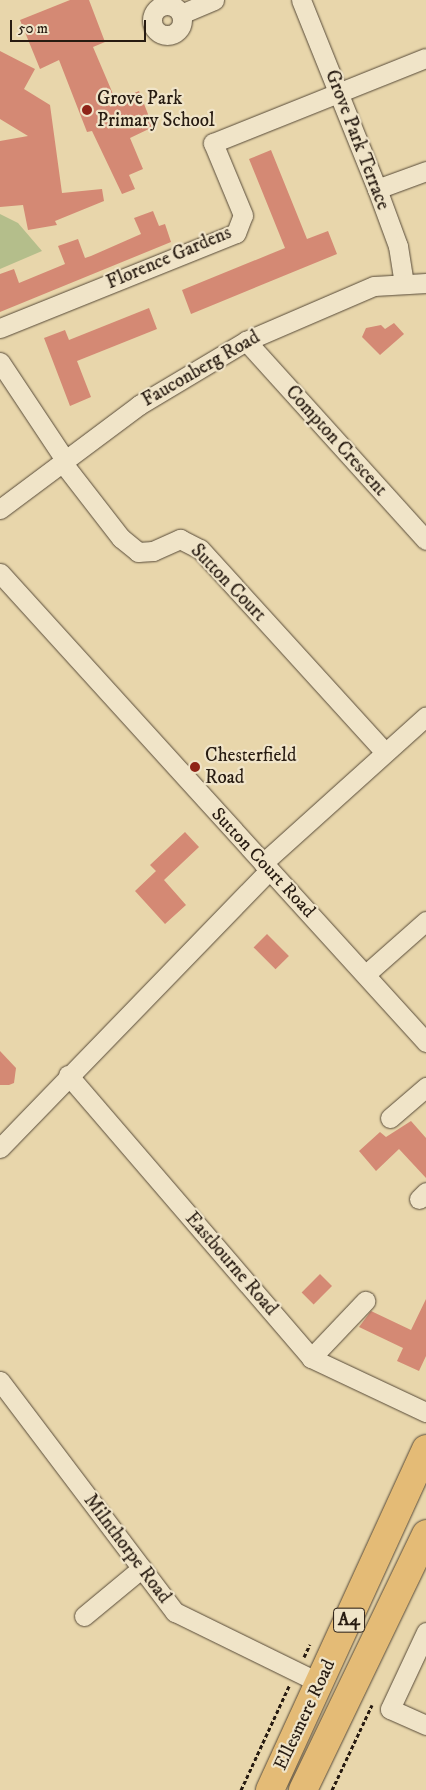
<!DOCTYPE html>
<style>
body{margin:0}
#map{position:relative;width:426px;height:1790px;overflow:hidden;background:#e8d6ab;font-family:"IM FELL DW Pica",serif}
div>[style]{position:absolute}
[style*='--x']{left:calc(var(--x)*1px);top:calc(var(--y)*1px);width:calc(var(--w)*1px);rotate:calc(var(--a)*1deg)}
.green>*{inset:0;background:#b4be8b}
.building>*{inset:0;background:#d48974;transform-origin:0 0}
.path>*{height:3px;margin-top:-1.5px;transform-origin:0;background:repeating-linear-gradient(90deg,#271b11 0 4px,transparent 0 6.5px)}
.roads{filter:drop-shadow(0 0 1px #574a38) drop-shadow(0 0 1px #574a38)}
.minor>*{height:19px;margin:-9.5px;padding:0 9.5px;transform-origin:9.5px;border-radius:9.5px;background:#f0e4c8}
.minor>.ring{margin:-9.5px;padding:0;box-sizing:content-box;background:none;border:19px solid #f0e4c8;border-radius:50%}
.highway>*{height:28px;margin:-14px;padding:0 14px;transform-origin:14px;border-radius:14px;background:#e4bb76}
.dots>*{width:14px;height:14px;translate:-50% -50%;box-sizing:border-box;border:2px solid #f0e4c8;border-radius:50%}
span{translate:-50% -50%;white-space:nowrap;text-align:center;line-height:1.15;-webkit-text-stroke:4.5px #f0e4c8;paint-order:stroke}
.shield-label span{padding:1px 4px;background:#f0e4c8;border:1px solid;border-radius:4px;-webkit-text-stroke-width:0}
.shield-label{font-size:18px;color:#271b11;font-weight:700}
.poi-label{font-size:19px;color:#271b11}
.left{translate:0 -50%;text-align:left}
.street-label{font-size:19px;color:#271b11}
.scale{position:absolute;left:10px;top:20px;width:136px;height:22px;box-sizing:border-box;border:2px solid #271b11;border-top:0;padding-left:6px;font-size:15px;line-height:18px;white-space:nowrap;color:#271b11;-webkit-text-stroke:4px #f0e4c8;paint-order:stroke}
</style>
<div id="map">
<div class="green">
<div style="clip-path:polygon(0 214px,18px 223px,42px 251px,0 269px)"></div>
</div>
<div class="building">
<div style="clip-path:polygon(70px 0,89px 0,105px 42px,93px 47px,116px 101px,139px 91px,153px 127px,130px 138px,143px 169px,129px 175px,135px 189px,122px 194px,92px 131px,87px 132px,59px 60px,40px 69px,20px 20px)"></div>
<div style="clip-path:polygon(0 51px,35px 69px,24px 89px,50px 105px,62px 193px,102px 189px,104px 201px,55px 221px,57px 225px,28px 230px,23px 205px,0 207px,0 141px,28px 136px,0 119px)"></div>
<div style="clip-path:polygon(271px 150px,307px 239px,328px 231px,337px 254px,191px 314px,182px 290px,285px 248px,249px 159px)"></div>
<div style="clip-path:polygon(153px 211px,159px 226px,165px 224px,171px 242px,0 312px,0 274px,14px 269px,19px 283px,65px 264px,58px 246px,78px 239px,85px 258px,91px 256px,141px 234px,134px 218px)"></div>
<div style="clip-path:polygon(149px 308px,157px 329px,77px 361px,91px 397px,70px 406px,44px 338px,65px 330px,69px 340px)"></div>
<div style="clip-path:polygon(394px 323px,404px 334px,380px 355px,362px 337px,366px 328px,381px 325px,385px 329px)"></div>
<div style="clip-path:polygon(185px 832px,199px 847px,164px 880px,186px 905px,165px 924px,135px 891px,156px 871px,150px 865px)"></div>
<div style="left:267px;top:934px;width:31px;height:19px;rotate:45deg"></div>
<div style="clip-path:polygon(0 1051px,16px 1068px,14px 1083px,9px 1085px,0 1085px)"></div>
<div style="clip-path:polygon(411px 1121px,426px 1138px,426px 1178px,399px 1149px,376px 1171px,359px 1151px,380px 1132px,386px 1137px)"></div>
<div style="left:320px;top:1274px;width:17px;height:26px;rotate:45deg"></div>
<div style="clip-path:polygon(426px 1299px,426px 1356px,419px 1371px,397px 1361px,403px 1348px,359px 1327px,371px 1311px,411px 1330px)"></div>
</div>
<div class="path">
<div style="--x:304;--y:1657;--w:14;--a:-65"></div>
<div style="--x:241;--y:1790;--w:115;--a:-65.2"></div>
<div style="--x:332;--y:1790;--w:94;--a:-64.8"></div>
</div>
<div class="roads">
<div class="minor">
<div style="--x:301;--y:0;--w:204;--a:68.1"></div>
<div style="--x:377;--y:189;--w:61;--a:69.8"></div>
<div style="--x:398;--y:246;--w:36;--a:81"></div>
<div class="ring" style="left:152px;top:5px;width:11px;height:11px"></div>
<div style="--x:181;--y:14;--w:36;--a:-23"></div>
<div style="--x:377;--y:189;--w:52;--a:-20.2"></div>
<div style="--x:0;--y:328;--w:254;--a:-21.9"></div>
<div style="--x:236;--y:233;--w:19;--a:-69"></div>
<div style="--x:243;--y:215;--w:78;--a:-112.6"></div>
<div style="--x:213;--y:143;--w:229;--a:-21.8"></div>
<div style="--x:246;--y:341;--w:268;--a:47.9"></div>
<div style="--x:0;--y:362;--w:118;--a:56.4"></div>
<div style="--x:62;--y:462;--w:96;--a:52.2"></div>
<div style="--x:121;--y:538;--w:22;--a:39"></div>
<div style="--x:138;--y:552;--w:15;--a:-4"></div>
<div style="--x:153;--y:551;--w:30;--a:-24"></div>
<div style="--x:180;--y:539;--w:22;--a:27"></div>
<div style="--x:200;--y:549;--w:273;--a:47.7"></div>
<div style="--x:0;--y:509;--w:174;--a:-36.8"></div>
<div style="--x:139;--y:405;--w:125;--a:-30.9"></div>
<div style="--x:246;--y:341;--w:139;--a:-23.3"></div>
<div style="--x:374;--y:286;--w:52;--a:-3.3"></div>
<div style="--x:0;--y:573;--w:634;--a:47.75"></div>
<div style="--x:263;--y:863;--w:219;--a:-42"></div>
<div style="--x:366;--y:974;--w:80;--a:-41.5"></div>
<div style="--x:68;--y:1075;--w:373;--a:49.3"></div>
<div style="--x:311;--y:1358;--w:127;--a:25.2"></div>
<div style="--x:390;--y:1118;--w:48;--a:-40.7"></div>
<div style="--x:0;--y:1148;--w:387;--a:-45.9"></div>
<div style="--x:419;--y:1199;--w:10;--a:-45"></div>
<div style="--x:311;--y:1358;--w:79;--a:-46.5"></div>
<div style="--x:0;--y:1381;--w:290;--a:52.9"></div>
<div style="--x:175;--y:1612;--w:161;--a:26.1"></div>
<div style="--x:84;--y:1616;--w:75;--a:-39.6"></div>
<div style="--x:426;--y:1632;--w:85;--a:115.1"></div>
<div style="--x:390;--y:1709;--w:39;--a:24"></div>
</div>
<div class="highway">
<div style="--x:270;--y:1790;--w:375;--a:-65.4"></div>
<div style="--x:303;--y:1790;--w:284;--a:-64.3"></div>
</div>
</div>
<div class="dots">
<div style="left:87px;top:110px;background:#8f2418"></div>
<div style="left:195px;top:767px;background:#8f2418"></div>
</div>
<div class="shield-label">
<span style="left:349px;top:1620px">A4</span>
</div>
<div class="poi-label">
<span class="left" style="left:97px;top:110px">Grove Park<br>Primary School</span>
<span class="left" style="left:205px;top:767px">Chesterfield<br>Road</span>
</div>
<div class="street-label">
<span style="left:357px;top:140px;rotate:69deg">Grove Park Terrace</span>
<span style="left:169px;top:258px;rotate:-23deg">Florence Gardens</span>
<span style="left:201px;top:369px;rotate:-30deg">Fauconberg Road</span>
<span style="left:336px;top:441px;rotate:48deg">Compton Crescent</span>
<span style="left:228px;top:583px;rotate:46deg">Sutton Court</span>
<span style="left:263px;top:863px;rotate:47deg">Sutton Court Road</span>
<span style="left:231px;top:1264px;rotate:49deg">Eastbourne Road</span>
<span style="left:127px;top:1549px;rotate:53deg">Milnthorpe Road</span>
<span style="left:305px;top:1715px;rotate:-65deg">Ellesmere Road</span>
</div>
<div class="scale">50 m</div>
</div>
